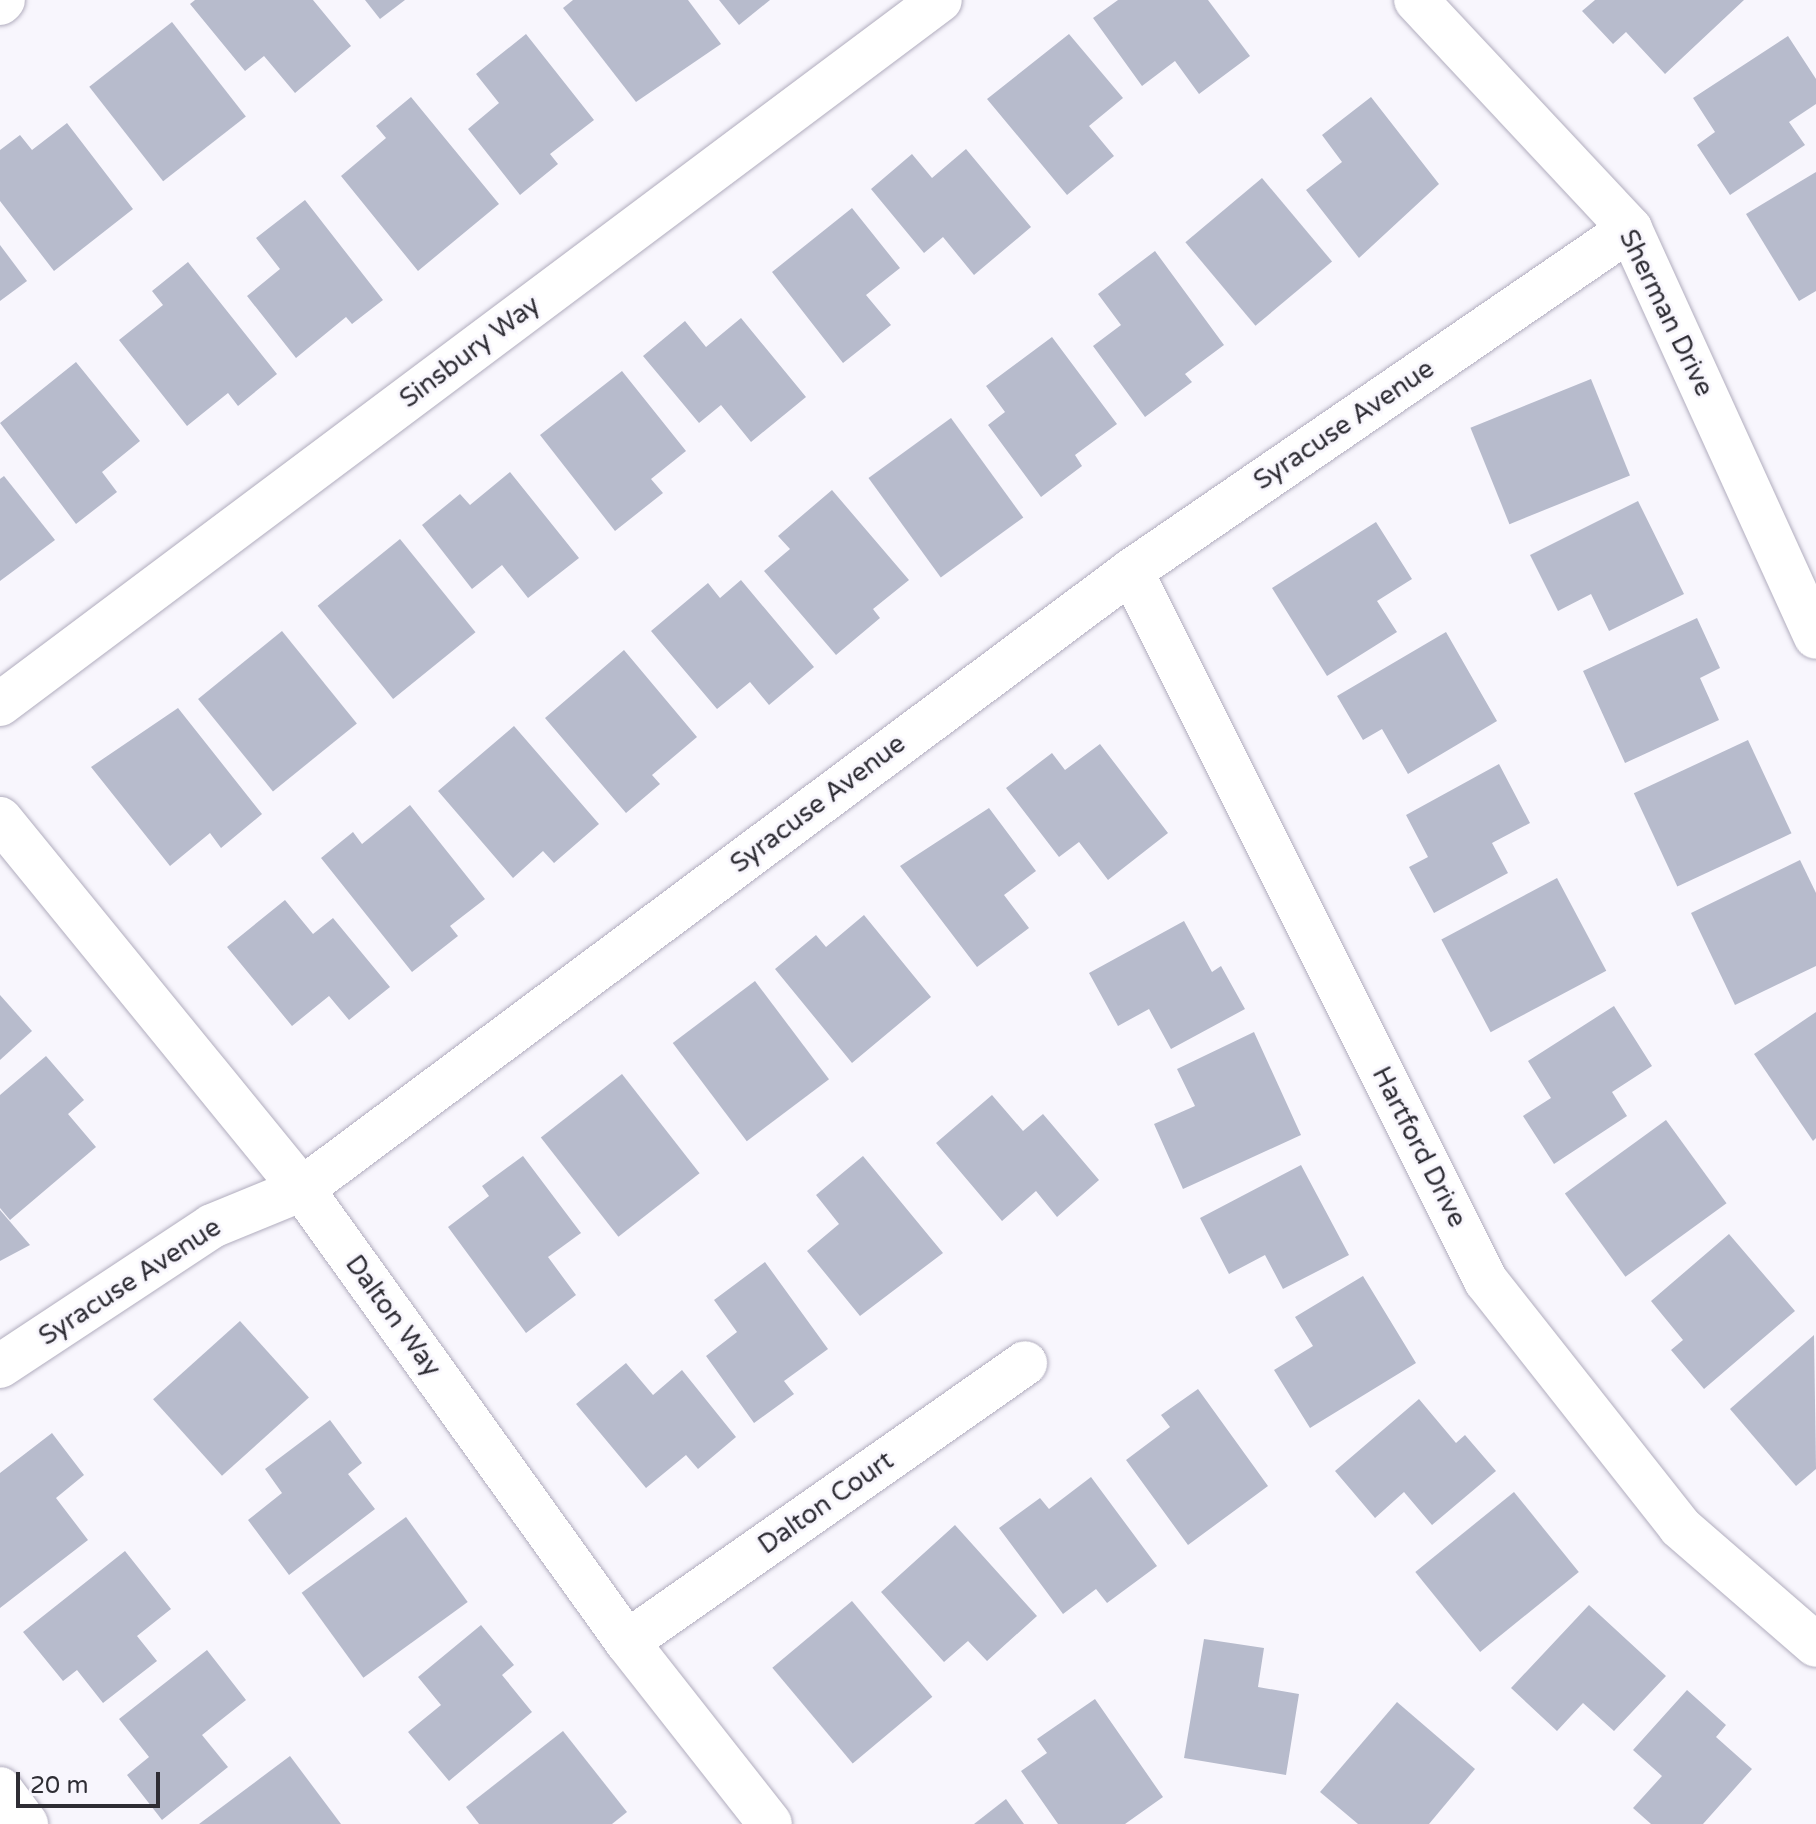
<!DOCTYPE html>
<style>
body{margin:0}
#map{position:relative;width:1816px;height:1824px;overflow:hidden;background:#f8f6fd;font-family:"Varela Round",sans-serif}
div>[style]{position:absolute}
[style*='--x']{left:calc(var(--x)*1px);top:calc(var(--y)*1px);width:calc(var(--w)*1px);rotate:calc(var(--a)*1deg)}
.building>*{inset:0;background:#b7bbcc;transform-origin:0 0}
.roads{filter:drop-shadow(0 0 2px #b1adbe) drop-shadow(0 0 2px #b1adbe)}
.minor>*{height:44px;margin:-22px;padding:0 22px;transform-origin:22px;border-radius:22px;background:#fff}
span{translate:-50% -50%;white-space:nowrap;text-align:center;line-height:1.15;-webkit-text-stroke:6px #f8f6fd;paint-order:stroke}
.street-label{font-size:26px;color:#2e2d34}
.scale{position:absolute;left:16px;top:1772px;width:144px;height:36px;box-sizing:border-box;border:4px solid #2e2d34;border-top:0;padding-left:10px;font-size:24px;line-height:28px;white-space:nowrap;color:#2e2d34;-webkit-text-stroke:6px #f8f6fd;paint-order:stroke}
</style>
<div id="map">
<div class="building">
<div style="clip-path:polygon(195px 0,313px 0,351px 46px,295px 93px,264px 56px,245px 71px,190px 4px)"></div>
<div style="clip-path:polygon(365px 0,405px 0,380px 19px)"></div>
<div style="clip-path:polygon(573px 0,688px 0,721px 44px,636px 102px,563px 8px)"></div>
<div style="clip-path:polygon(719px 0,770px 0,739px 25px)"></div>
<div style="clip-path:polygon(1118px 0,1208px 0,1250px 56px,1199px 94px,1175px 61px,1142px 86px,1093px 18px)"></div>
<div style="clip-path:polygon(1595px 0,1744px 0,1665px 74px,1626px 32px,1613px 44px,1582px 11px)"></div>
<div style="left:172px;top:22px;width:120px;height:105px;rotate:52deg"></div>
<div style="clip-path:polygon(526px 34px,594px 120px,550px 154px,558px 164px,520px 195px,468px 129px,499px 103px,476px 74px)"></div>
<div style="clip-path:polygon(1069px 34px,1123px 98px,1089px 126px,1114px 156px,1067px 195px,987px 99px)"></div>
<div style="clip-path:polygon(1788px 36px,1816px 79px,1816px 104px,1789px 122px,1805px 145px,1730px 195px,1697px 145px,1715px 132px,1693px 98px)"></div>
<div style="clip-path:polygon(411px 97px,499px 204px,418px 271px,341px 176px,386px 138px,376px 126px)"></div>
<div style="clip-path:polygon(1371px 97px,1439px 184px,1359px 258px,1306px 190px,1342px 162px,1322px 135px)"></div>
<div style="clip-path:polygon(67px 123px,133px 209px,54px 271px,0 201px,0 150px,20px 135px,32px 150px)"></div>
<div style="clip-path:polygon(966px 149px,1031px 227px,974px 275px,943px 237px,924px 253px,871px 189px,912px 154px,932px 178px)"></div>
<div style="clip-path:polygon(1816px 172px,1816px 291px,1799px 301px,1746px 214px)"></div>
<div style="left:1262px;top:178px;width:109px;height:100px;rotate:50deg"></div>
<div style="clip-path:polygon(305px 200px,383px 300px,352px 324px,346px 317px,296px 358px,247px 296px,280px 269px,256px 238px)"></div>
<div style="clip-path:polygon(852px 208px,900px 268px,866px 295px,891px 325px,843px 363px,772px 272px)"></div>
<div style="clip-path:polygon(0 245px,27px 281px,0 301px)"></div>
<div style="clip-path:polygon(1155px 251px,1224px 345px,1185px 374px,1192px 382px,1145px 417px,1093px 346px,1121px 325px,1098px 294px)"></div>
<div style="clip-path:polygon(188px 262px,277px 374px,238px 406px,228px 393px,187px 426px,119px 340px,163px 305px,152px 291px)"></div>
<div style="clip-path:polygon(741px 318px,806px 397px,751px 442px,721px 405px,699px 423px,643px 356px,685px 321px,706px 347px)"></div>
<div style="clip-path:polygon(1052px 337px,1117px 424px,1075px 455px,1082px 466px,1041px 497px,988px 425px,1005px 412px,986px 386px)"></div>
<div style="clip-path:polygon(76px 362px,140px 441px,102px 472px,117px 492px,76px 524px,0 423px)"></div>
<div style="clip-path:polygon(622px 371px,686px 451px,651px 479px,663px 493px,615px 531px,540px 435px)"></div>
<div style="left:1591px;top:379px;width:104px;height:130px;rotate:68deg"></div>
<div style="left:951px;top:418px;width:123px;height:102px;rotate:54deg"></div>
<div style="clip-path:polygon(510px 472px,579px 558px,528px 598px,502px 565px,472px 589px,422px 525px,460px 494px,470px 505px)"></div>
<div style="clip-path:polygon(4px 476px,55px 540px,0 581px,0 479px)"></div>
<div style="clip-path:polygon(832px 490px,909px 580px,873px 609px,880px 618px,836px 655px,764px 571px,790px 549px,778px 536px)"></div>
<div style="clip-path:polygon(1638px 501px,1684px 594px,1609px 631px,1591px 594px,1558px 611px,1530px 555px)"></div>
<div style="clip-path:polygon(1376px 522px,1412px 579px,1377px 601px,1397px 632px,1327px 676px,1272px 588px)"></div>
<div style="left:400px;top:539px;width:120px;height:106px;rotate:51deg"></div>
<div style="clip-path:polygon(741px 580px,814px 667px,769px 705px,750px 682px,717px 709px,651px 631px,708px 583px,720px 598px)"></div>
<div style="clip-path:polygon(1697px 618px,1720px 668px,1700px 678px,1719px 720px,1625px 763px,1583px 671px)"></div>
<div style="left:282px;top:631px;width:119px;height:108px;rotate:51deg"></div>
<div style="clip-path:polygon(1446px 632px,1497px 721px,1408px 774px,1382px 729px,1363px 740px,1337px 696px)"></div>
<div style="clip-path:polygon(624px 650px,697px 737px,652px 775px,660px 784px,626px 813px,545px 718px)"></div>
<div style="clip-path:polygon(178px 708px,262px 814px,221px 848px,210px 833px,170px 866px,91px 767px)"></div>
<div style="clip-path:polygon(514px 726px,599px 824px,554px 863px,543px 851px,513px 878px,438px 791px)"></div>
<div style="left:1748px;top:740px;width:103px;height:126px;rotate:65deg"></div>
<div style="clip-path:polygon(1100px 744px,1168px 833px,1108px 880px,1079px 842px,1059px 857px,1006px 788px,1052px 753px,1065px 770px)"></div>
<div style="clip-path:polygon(1499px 764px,1530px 823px,1492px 843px,1508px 873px,1434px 913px,1409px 867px,1428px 857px,1406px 815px)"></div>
<div style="clip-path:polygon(410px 805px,485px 899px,450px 926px,458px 936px,412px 972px,321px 858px,353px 832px,362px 844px)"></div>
<div style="clip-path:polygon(989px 808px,1036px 871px,1004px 895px,1029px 928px,977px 967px,900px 866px)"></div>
<div style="clip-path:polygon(1800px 860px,1816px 893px,1816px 966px,1735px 1005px,1691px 913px)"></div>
<div style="left:1557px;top:878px;width:105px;height:131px;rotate:62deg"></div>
<div style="clip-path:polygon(285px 900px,313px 934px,333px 918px,390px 987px,349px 1020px,329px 996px,292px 1026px,227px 947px)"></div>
<div style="clip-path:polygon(864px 915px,931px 997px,852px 1063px,775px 969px,816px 935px,826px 947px)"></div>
<div style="clip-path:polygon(1184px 921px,1212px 972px,1221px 966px,1245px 1009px,1171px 1049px,1149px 1009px,1118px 1026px,1089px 973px)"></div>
<div style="left:755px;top:981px;width:123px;height:103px;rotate:53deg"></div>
<div style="clip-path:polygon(0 995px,32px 1031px,0 1060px)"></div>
<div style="clip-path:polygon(1614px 1006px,1652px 1066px,1612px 1092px,1627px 1116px,1554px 1164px,1523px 1116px,1551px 1098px,1528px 1061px)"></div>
<div style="clip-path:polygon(1816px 1012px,1816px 1138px,1813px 1141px,1754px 1054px)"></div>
<div style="clip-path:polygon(1254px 1032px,1301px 1135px,1183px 1189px,1154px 1124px,1195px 1106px,1177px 1069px)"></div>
<div style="clip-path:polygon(46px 1056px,84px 1100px,68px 1114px,96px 1147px,10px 1220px,0 1208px,0 1095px)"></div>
<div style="left:622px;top:1074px;width:126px;height:103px;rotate:52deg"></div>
<div style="clip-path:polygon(992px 1095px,1023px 1131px,1043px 1114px,1099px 1180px,1057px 1217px,1036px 1191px,1002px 1221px,936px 1143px)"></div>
<div style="left:1666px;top:1120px;width:103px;height:125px;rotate:54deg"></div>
<div style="clip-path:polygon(523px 1156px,581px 1233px,548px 1257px,576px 1295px,526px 1333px,448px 1227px,489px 1196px,482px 1186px)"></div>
<div style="clip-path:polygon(863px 1156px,943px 1253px,860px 1316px,807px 1251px,839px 1224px,816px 1195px)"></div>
<div style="clip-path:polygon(1301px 1165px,1349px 1255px,1283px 1289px,1265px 1255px,1229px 1274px,1200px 1218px)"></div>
<div style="clip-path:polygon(0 1210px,30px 1245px,0 1261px)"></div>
<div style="clip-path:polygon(1729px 1234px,1795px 1311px,1704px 1389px,1671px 1350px,1683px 1340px,1651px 1301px)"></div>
<div style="clip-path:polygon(765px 1262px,828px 1349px,784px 1381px,794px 1394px,754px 1423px,706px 1356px,737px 1332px,714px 1300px)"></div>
<div style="clip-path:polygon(1363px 1276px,1416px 1363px,1310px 1428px,1274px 1370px,1313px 1346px,1295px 1317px)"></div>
<div style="left:240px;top:1321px;width:103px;height:117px;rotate:48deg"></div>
<div style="clip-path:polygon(1814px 1335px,1816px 1469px,1796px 1486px,1730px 1409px)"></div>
<div style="clip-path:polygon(626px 1363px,653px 1395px,682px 1370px,736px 1437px,698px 1469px,686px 1455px,646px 1488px,576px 1404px)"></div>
<div style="clip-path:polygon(1198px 1389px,1268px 1486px,1188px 1545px,1126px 1460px,1170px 1427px,1161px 1415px)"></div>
<div style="clip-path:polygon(1419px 1399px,1456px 1443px,1465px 1435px,1496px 1471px,1432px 1525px,1404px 1492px,1375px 1518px,1335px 1471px)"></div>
<div style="clip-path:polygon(330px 1420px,362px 1463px,348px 1474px,375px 1509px,289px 1575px,248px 1520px,282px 1493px,265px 1469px)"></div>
<div style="clip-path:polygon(52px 1433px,84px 1475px,56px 1498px,88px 1540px,0 1608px,0 1473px)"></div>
<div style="clip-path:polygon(1091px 1477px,1157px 1566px,1107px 1603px,1096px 1589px,1063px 1614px,999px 1528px,1040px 1498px,1049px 1509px)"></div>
<div style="left:1514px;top:1492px;width:103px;height:127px;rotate:51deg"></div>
<div style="left:406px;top:1517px;width:105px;height:129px;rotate:54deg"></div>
<div style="clip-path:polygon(955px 1525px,1037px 1616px,987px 1661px,968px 1641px,944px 1662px,881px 1592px)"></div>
<div style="clip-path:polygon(125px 1551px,171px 1609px,137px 1636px,157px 1661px,103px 1703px,77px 1670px,63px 1681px,23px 1632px)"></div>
<div style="left:852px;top:1601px;width:125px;height:104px;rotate:50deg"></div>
<div style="clip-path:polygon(1589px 1605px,1666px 1676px,1614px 1731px,1583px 1703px,1557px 1731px,1511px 1688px)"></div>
<div style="clip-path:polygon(481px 1625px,514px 1665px,502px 1675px,532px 1712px,449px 1781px,408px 1732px,441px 1705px,418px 1677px)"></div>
<div style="clip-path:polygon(1204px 1639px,1264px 1648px,1258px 1687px,1299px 1694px,1286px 1775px,1184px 1758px)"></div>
<div style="clip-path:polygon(207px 1650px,246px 1700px,202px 1735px,228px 1767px,162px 1820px,127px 1775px,149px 1757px,119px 1719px)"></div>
<div style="clip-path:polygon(1687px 1690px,1726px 1725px,1716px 1737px,1752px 1769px,1703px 1824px,1651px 1824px,1633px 1808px,1662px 1776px,1633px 1750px)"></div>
<div style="clip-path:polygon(1095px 1699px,1163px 1797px,1125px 1824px,1058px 1824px,1021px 1771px,1047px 1753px,1037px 1739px)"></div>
<div style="clip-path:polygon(1397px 1702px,1475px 1769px,1429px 1824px,1358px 1824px,1320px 1792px)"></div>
<div style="clip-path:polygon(563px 1731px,627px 1812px,612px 1824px,479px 1824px,466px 1807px)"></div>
<div style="clip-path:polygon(290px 1756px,341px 1824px,199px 1824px)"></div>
<div style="clip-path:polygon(1006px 1799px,1024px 1824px,974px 1824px)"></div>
</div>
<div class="roads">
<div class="minor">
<div style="--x:1416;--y:0;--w:313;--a:46.9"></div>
<div style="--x:1630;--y:229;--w:448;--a:65.5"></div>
<div style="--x:0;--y:3;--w:4;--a:-45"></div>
<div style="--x:1131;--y:571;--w:794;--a:63.43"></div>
<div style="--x:1486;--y:1281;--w:313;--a:51.7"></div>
<div style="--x:1680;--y:1527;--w:180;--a:40.9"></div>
<div style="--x:0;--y:704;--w:1174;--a:-36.83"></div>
<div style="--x:0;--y:819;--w:478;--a:50.8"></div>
<div style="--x:302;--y:1189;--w:558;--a:54.34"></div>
<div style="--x:627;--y:1642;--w:231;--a:51.8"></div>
<div style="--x:0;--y:1366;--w:254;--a:-33.4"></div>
<div style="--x:212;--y:1226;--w:97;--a:-22.3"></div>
<div style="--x:302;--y:1189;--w:1034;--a:-36.7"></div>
<div style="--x:1131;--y:571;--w:605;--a:-34.43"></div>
<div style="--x:627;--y:1642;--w:486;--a:-35"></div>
<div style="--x:0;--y:1789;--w:44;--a:53.4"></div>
</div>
</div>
<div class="street-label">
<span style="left:1666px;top:313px;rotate:64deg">Sherman Drive</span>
<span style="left:470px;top:352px;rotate:-37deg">Sinsbury Way</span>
<span style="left:1344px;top:425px;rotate:-34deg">Syracuse Avenue</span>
<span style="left:818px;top:804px;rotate:-37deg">Syracuse Avenue</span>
<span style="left:1419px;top:1147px;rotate:63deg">Hartford Drive</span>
<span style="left:130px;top:1282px;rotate:-33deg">Syracuse Avenue</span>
<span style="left:393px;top:1316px;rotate:54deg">Dalton Way</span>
<span style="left:826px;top:1503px;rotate:-35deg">Dalton Court</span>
</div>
<div class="scale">20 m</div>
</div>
